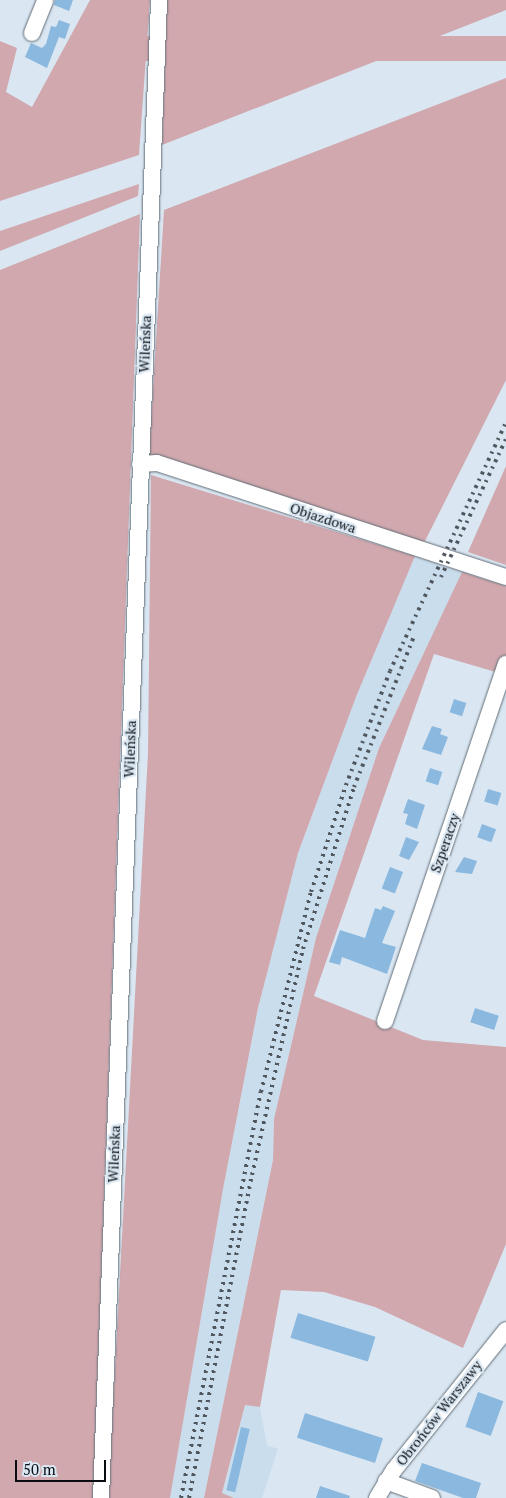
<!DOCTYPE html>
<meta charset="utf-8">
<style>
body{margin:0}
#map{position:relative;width:506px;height:1498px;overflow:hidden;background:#dae7f2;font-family:"PT Serif",serif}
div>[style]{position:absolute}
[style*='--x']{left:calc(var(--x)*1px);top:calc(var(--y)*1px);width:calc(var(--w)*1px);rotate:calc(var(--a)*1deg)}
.built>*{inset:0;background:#cadded}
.green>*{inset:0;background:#d0a8ae;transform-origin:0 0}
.building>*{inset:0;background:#8ab8df;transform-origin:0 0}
.roads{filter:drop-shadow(0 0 1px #616c76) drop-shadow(0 0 1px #616c76)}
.minor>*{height:16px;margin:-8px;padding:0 8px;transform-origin:8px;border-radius:8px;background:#fff}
.rail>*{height:4px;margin-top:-2px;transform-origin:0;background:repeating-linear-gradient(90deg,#4f565d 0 2.5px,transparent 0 7.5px)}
span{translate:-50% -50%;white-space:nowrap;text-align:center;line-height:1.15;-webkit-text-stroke:4.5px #dae7f2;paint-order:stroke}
.street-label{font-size:14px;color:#090d11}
.scale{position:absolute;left:15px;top:1460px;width:91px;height:22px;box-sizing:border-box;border:2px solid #090d11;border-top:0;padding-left:6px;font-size:15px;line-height:18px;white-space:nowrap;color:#090d11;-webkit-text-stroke:4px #dae7f2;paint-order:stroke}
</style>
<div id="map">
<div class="built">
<div style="clip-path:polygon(415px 556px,462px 572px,379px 748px,316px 938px,274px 1119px,273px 1160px,204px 1498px,170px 1498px,223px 1189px,258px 1008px,298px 853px,356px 697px)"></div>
<div style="clip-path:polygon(245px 1405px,260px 1407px,267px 1445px,278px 1449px,262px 1498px,234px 1498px,222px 1494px)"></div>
</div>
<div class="green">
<div style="clip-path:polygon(90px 0,150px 0,139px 155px,0 201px,0 41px,17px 48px,6px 92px,32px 107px)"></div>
<div style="clip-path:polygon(167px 0,506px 0,506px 10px,162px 145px)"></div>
<div style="left:506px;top:36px;width:25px;height:362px;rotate:90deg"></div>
<div style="clip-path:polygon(506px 78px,506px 380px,424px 543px,149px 455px,164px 210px)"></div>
<div style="clip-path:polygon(139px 184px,138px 196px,0 251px,0 231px)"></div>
<div style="clip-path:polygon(140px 214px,93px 1498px,0 1498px,0 270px)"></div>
<div style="clip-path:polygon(506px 466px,506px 565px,468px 552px)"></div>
<div style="clip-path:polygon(151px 475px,415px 556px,356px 697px,298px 853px,258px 1008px,223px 1189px,170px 1498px,108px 1498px,148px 753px)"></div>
<div style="clip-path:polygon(462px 572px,506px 586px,506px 675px,434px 654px,314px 996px,423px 1040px,506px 1047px,506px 1244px,463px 1348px,375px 1307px,324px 1292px,281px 1290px,260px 1407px,245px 1405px,222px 1493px,234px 1498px,204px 1498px,273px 1160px,274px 1119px,316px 938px,379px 748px)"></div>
</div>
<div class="building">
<div style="clip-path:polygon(55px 0,73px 0,69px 11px,54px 5px)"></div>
<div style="clip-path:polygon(59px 20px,70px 24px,65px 39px,59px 37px,47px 68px,25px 57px,31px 43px,42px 48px,46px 44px,51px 26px,56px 27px)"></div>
<div style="left:454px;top:699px;width:13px;height:14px;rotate:18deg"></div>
<div style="clip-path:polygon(432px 726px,442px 729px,440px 734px,448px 737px,441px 755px,422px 749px)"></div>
<div style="left:430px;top:768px;width:13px;height:14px;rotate:18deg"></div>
<div style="left:488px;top:789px;width:14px;height:13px;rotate:17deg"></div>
<div style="clip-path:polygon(408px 799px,425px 805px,417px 829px,405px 824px,408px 814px,403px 813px)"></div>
<div style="left:482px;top:824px;width:15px;height:14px;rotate:20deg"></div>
<div style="clip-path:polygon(406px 837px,419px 842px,409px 860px,399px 856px)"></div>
<div style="clip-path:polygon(464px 857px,477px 861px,472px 874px,455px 872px)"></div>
<div style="left:390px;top:867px;width:14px;height:23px;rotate:21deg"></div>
<div style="clip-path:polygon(383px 906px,395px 911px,382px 943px,396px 947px,387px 974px,342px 957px,340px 965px,329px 962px,340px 930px,365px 938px,375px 908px,381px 910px)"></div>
<div style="left:475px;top:1008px;width:25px;height:15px;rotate:18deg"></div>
<div style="left:298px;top:1313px;width:81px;height:26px;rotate:17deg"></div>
<div style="left:478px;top:1392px;width:27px;height:37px;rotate:20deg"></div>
<div style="left:305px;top:1413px;width:82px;height:26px;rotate:18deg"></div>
<div style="left:241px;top:1427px;width:9px;height:65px;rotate:13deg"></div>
<div style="clip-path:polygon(422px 1463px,481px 1483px,476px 1498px,463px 1498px,415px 1481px)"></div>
<div style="clip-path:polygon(320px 1486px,350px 1496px,349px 1498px,316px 1498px)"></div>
</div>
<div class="roads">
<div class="minor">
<div style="--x:32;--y:33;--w:35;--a:-68"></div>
<div style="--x:140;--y:464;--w:17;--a:-3"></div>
<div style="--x:157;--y:463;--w:367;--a:18.1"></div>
<div style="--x:385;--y:1021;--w:377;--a:-71.3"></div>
<div style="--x:386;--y:1481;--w:49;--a:20.3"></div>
<div style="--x:101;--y:1498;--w:1499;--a:-87.78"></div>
<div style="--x:377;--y:1498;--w:33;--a:-59"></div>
<div style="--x:394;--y:1470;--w:179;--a:-51.3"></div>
</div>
</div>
<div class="rail">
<div style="--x:441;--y:577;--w:153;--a:-64.8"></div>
<div style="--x:181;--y:1498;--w:414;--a:-78.9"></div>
<div style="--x:261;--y:1092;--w:206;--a:-76"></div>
<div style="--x:311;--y:892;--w:113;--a:-71.9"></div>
<div style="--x:346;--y:785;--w:122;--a:-68.9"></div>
<div style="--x:390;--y:671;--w:275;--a:-65"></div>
<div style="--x:189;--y:1498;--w:329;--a:-79"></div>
<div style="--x:252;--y:1175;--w:232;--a:-77.3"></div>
<div style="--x:303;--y:949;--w:170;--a:-72.5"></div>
<div style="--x:354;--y:787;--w:162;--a:-68.3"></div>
</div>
<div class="street-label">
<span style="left:145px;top:344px;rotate:-88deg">Wileńska</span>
<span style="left:323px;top:518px;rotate:18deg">Objazdowa</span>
<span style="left:130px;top:749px;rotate:-88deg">Wileńska</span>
<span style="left:445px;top:843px;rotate:-71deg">Szperaczy</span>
<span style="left:114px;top:1154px;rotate:-88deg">Wileńska</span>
<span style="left:439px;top:1413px;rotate:-52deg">Obrońców Warszawy</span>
</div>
<div class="scale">50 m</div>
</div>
